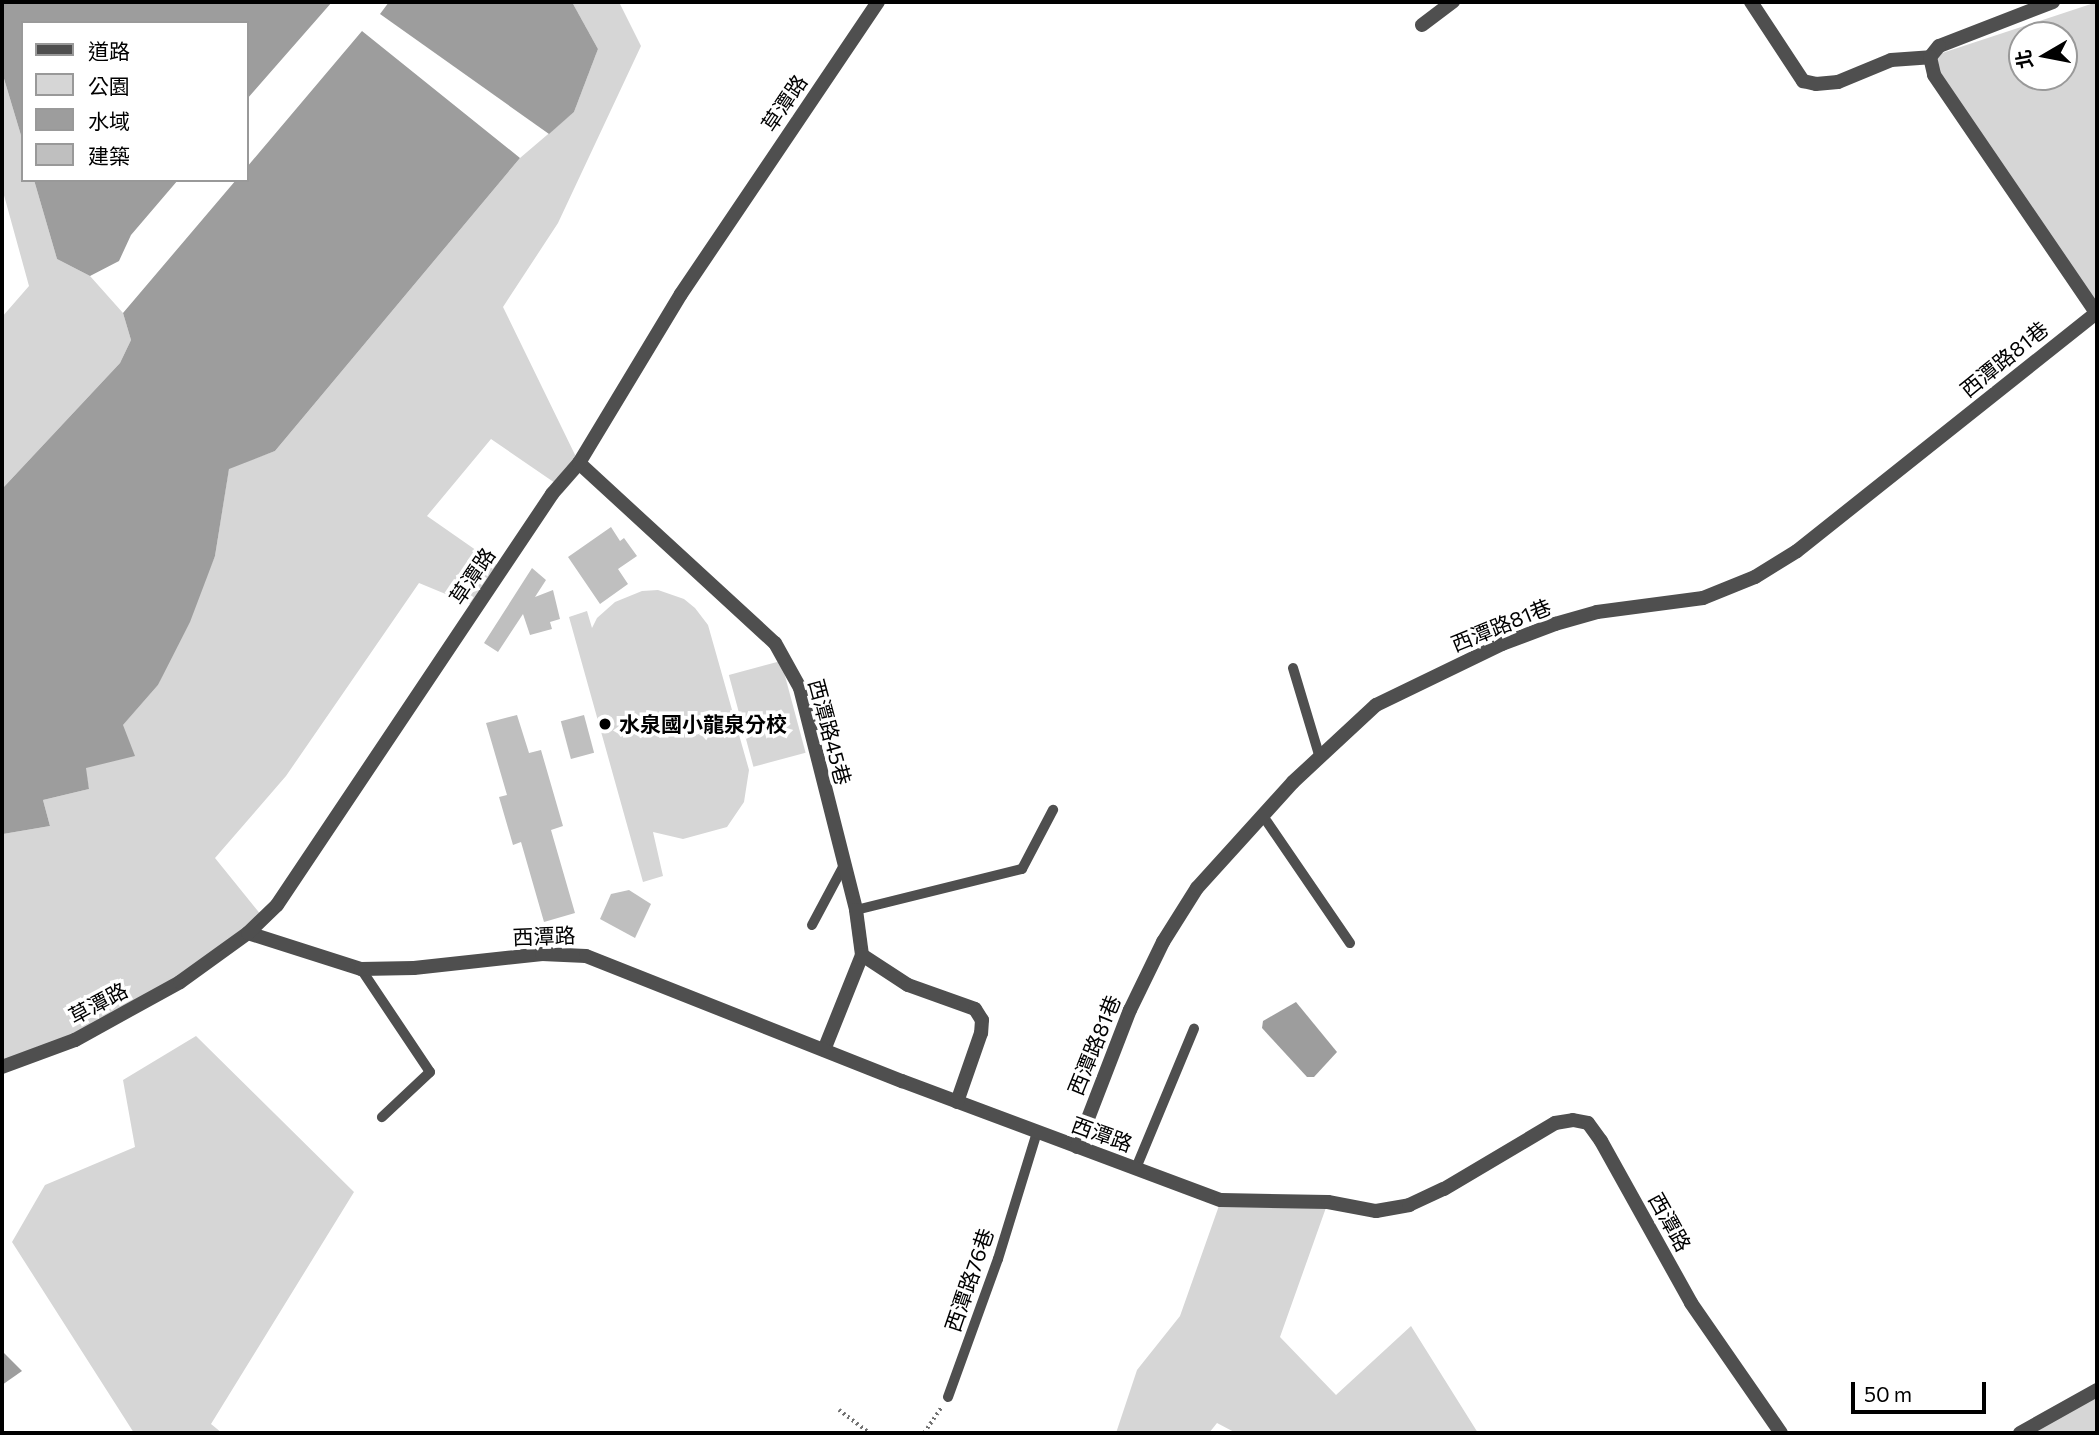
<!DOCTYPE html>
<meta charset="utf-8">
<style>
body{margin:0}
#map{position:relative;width:2099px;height:1435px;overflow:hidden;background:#fff;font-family:Commissioner,"Noto Sans TC",sans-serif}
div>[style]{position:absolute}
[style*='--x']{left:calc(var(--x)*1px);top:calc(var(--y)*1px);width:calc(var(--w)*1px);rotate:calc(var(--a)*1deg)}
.green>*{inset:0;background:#d6d6d6;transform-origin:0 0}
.water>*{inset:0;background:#9d9d9d}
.building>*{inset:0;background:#bfbfbf;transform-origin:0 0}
.path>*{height:3.5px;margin-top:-1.75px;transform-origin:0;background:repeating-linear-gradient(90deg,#717171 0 2px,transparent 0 5.5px)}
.service>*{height:10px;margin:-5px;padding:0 5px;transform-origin:5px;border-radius:5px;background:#4f4f4f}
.minor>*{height:14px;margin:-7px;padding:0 7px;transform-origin:7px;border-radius:7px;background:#4f4f4f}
.tertiary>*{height:14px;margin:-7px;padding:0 7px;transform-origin:7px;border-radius:7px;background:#4f4f4f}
.dots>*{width:19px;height:19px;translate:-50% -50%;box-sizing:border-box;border:4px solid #fff;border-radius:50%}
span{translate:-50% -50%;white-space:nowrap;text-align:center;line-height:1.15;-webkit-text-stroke:7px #fff;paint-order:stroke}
.street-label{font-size:21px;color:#000}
.poi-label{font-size:21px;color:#000;font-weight:700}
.left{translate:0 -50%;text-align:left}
.frame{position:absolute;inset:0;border:4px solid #000;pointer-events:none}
.legend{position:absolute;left:21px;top:21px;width:228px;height:161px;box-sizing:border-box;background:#fff;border:2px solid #999;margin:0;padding:9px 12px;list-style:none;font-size:21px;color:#000}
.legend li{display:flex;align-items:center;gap:14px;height:35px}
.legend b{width:35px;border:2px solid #999}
.north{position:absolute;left:2008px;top:21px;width:70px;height:70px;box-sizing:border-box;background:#fff;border:2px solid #999;border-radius:50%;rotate:260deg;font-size:19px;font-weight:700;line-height:28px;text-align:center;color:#000}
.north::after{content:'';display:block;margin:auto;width:24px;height:32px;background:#000;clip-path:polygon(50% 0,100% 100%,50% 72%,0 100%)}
.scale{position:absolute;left:1851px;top:1382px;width:135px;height:32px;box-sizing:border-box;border:4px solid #000;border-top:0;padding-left:9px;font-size:21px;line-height:24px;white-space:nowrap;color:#000;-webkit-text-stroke:5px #fff;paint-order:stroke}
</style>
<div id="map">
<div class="green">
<div style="clip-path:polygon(572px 2px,619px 2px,641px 46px,558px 223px,503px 307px,579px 463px,558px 485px,491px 439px,427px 516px,503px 569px,477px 607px,419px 583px,286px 776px,215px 858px,266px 921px,75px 1040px,2px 1067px,3px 834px,50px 826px,43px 800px,89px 789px,85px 768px,158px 685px,215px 556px,229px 468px,275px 451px,520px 158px,574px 112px,598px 49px)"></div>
<div style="clip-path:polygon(evenodd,2097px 2px,2097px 314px,1930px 57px,2097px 2px,2022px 35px,2064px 35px,2064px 77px,2022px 77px,2022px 35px)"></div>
<div style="clip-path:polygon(2px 72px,23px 142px,23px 180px,34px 180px,57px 259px,90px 276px,123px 313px,131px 340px,120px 363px,2px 489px,2px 317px,29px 286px,2px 188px)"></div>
<div style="clip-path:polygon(658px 590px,684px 599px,695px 608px,708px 625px,749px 770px,744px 802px,727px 827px,683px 839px,653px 832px,663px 876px,643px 882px,569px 617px,587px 611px,592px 628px,597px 618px,615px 602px,642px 591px)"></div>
<div style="left:781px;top:661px;width:95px;height:54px;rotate:75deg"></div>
<div style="clip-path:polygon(196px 1036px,354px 1192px,211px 1424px,222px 1433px,134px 1433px,12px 1242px,45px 1185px,135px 1147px,123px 1080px)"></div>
<div style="clip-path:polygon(1221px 1200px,1328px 1202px,1280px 1337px,1336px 1395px,1411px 1326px,1478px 1433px,1236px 1433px,1217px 1423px,1209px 1433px,1116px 1433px,1137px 1370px,1180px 1316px)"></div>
<div style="clip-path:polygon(2097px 1390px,2097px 1433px,2020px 1433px)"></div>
</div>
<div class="water">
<div style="clip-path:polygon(2px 2px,332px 2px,247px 99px,247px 23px,23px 23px,23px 142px,2px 72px)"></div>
<div style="clip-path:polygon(389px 2px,572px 2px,598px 49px,574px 112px,549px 134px,380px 14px)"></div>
<div style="clip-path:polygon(362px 31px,520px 158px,275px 451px,229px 469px,215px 556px,190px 622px,158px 685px,123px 725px,135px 756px,86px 768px,89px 789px,43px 800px,50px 826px,3px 834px,2px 845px,2px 489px,120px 363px,131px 340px,123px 313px,236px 180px,247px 180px,247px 167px)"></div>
<div style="clip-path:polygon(34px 180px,178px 180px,131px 235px,119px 261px,90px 276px,57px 259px)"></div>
<div style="clip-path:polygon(1296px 1002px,1337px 1052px,1314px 1077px,1307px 1077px,1262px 1028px,1263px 1021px)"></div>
<div style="clip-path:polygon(3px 1352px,22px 1371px,2px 1385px,2px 1354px)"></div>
</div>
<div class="building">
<div style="clip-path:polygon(611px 527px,620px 541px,624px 538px,637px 556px,618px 569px,628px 584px,600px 604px,568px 557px)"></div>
<div style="clip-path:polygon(532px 568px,546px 580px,535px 597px,553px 590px,560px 619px,550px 622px,552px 629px,530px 635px,523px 614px,498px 652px,484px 643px)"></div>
<div style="clip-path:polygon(517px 715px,529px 753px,541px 750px,563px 826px,551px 830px,575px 913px,544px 922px,521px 842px,513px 845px,499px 797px,507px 795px,486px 723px)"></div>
<div style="left:584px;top:715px;width:39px;height:24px;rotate:75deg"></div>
<div style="clip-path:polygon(629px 890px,651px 904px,635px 938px,600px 919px,611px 894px)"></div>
</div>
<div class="path">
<div style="--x:839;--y:1410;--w:39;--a:37"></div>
<div style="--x:924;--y:1433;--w:32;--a:-56"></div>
</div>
<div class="service">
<div style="--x:1293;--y:668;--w:94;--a:73.3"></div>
<div style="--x:1263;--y:816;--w:154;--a:55.6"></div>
<div style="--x:856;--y:910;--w:171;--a:-13.9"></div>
<div style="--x:1022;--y:869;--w:67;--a:-62.3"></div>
<div style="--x:812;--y:925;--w:68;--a:-61.9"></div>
<div style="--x:361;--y:969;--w:124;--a:56.2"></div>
<div style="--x:430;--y:1072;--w:66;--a:136.8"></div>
<div style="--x:1136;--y:1168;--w:151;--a:-67.4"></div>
<div style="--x:948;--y:1397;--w:147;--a:-70.1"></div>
<div style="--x:998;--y:1259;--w:133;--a:-72.9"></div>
</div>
<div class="minor">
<div style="--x:1751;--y:2;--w:95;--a:56.6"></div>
<div style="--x:1803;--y:81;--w:13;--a:13"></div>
<div style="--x:1816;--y:84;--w:22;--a:-5"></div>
<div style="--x:1838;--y:82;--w:57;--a:-22.5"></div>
<div style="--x:1891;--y:60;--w:39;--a:-4"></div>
<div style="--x:2053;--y:2;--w:122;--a:158.9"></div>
<div style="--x:1939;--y:46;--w:14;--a:129"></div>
<div style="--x:1930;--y:57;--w:18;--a:77"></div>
<div style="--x:1934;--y:75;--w:289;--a:55.7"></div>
<div style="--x:1422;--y:25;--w:39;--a:-37"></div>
<div style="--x:579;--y:463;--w:266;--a:42.6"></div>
<div style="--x:775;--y:643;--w:51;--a:60.9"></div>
<div style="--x:800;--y:688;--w:229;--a:75.8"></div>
<div style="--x:856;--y:910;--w:45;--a:82.4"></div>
<div style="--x:862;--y:955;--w:102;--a:111.8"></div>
<div style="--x:248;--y:933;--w:119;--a:17.7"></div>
<div style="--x:361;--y:969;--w:53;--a:-1.1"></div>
<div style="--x:414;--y:968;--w:129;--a:-6.2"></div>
<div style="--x:542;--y:954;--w:44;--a:2.6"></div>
<div style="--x:586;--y:956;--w:340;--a:21.6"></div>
<div style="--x:902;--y:1081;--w:340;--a:20.5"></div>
<div style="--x:1221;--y:1200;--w:107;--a:1.1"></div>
<div style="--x:1328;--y:1202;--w:49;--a:10.6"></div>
<div style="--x:1376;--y:1211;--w:34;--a:-10"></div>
<div style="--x:1409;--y:1205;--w:38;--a:-25"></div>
<div style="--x:1444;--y:1189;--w:129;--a:-30.7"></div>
<div style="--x:1555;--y:1123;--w:18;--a:-9"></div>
<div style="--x:1573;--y:1120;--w:15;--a:11"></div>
<div style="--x:1588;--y:1123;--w:22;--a:54"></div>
<div style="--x:1601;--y:1141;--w:185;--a:60.9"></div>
<div style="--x:1691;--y:1303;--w:158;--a:55.3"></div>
<div style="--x:862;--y:955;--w:55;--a:33.1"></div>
<div style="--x:908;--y:985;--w:71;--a:19.7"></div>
<div style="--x:975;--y:1009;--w:13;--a:58"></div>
<div style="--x:982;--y:1020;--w:13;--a:94"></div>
<div style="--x:981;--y:1033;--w:73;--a:109.2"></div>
<div style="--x:1077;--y:1147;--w:147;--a:-68.9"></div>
<div style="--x:1130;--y:1010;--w:76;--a:-64.1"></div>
<div style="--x:1163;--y:942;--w:64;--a:-57.8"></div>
<div style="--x:1197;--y:888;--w:143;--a:-47.8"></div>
<div style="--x:1293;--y:782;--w:113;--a:-42.9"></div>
<div style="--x:1376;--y:705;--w:140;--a:-25.8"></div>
<div style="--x:1502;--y:644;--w:57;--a:-20.7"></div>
<div style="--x:1555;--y:624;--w:44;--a:-15.9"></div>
<div style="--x:1597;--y:612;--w:107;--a:-7.5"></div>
<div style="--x:1703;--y:598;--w:56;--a:-22"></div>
<div style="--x:1755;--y:577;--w:49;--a:-31.8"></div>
<div style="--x:1797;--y:551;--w:382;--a:-38.5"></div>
<div style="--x:2020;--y:1433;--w:88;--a:-29.2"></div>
</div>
<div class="tertiary">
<div style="--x:2;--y:1067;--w:78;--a:-20.3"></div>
<div style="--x:75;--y:1040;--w:120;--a:-28.9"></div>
<div style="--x:180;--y:982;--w:84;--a:-35.8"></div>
<div style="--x:248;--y:933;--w:40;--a:-44"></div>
<div style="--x:277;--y:905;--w:495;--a:-56.2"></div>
<div style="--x:552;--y:494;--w:41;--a:-48.9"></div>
<div style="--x:579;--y:463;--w:197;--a:-58.9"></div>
<div style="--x:681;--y:294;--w:352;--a:-56"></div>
</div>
<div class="dots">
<div style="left:605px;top:724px;background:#000"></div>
</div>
<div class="street-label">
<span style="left:784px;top:103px;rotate:-56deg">草潭路</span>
<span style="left:2004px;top:359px;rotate:-39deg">西潭路81巷</span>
<span style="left:472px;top:576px;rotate:-56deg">草潭路</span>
<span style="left:1501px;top:625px;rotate:-22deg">西潭路81巷</span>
<span style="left:830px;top:732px;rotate:75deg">西潭路45巷</span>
<span style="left:544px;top:936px;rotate:-2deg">西潭路</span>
<span style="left:98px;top:1003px;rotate:-28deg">草潭路</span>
<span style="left:1094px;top:1045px;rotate:-68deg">西潭路81巷</span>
<span style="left:1102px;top:1134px;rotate:20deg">西潭路</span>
<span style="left:1670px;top:1222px;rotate:61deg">西潭路</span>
<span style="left:969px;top:1280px;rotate:-71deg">西潭路76巷</span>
</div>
<div class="poi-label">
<span class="left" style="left:619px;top:724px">水泉國小龍泉分校</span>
</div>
<div class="frame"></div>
<ul class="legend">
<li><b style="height:9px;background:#4f4f4f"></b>道路</li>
<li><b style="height:19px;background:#d6d6d6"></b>公園</li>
<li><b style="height:19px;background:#9d9d9d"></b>水域</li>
<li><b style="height:19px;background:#bfbfbf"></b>建築</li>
</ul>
<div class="north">北</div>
<div class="scale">50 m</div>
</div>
